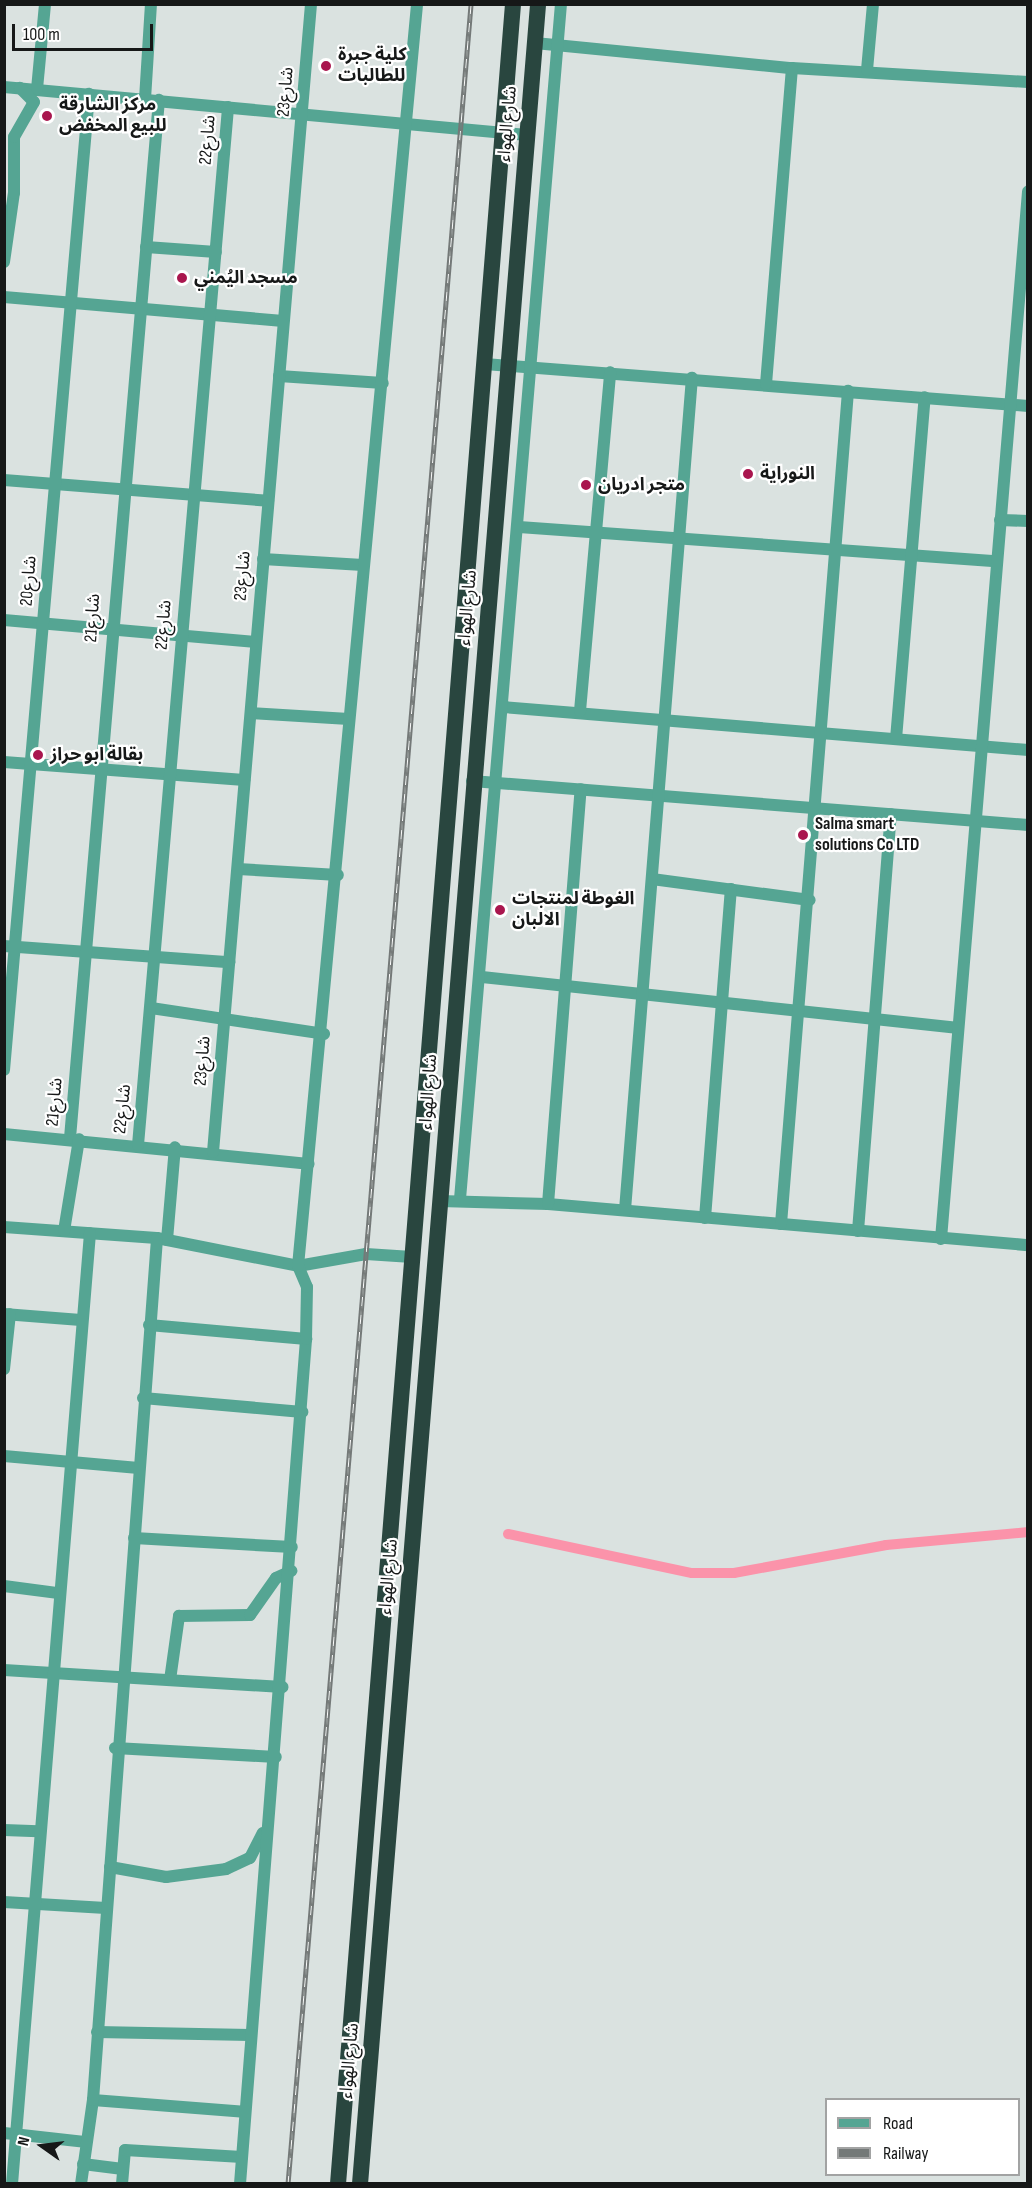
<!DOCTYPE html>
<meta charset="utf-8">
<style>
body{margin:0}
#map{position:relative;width:1032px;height:2188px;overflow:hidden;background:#dae2e0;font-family:"Sofia Sans Condensed","Noto Sans Arabic",sans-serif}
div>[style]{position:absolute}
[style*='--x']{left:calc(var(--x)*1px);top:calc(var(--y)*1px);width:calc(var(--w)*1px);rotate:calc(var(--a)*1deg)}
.canal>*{height:10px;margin:-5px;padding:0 5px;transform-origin:5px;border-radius:5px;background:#fb93aa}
.minor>*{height:12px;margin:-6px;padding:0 6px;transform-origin:6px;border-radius:6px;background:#55a593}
.highway>*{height:16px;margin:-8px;padding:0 8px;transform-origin:8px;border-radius:8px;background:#29463f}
.rail>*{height:5px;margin-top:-2.5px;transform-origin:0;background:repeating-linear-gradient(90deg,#fff 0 9px,#747978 0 18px);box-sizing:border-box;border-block:2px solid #747978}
.dots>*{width:16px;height:16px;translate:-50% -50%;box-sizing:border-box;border:3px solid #fff;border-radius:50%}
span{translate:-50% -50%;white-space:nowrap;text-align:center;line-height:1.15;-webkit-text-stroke:4.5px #fff;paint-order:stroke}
.poi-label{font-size:18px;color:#161818;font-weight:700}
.left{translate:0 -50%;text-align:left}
.street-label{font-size:18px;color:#161818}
.frame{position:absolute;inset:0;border:6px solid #161818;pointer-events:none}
.legend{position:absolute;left:825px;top:2098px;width:195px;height:78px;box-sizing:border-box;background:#fff;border:2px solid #a2a3a3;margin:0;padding:8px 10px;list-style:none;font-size:18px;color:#161818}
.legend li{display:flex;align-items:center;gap:12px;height:30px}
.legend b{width:30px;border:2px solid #a2a3a3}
.north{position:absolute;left:12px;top:2116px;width:60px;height:60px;-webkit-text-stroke:4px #fff;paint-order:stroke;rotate:284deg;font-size:16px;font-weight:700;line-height:24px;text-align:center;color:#161818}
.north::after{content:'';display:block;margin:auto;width:21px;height:27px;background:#161818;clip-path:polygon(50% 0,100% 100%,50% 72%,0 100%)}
.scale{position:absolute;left:12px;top:24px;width:141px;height:27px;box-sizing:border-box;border:3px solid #161818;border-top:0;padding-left:8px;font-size:18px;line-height:21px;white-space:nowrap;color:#161818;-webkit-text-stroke:4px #fff;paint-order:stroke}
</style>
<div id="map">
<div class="canal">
<div style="--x:508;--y:1534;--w:188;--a:12"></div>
<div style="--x:692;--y:1573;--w:42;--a:0"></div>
<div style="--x:734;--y:1573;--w:155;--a:-10.4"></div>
<div style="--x:886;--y:1545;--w:143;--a:-5.2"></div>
</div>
<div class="minor">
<div style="--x:535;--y:43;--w:258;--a:5.6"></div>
<div style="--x:792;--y:68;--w:236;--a:3.4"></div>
<div style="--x:867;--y:70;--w:66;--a:-84.8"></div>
<div style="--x:4;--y:87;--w:525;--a:5.24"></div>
<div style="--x:37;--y:89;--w:85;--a:-84.6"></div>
<div style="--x:145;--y:99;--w:95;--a:-86.4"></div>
<div style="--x:146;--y:247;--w:70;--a:4.1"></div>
<div style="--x:4;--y:262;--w:70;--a:-81.8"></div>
<div style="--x:14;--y:193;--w:56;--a:-90"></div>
<div style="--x:14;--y:137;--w:40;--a:-60.3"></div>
<div style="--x:34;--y:102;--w:20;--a:-135"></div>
<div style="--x:4;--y:297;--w:280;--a:4.9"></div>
<div style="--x:485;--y:364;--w:545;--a:4.42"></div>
<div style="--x:279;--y:376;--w:104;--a:3.9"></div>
<div style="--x:766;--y:384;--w:317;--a:-85.3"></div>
<div style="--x:4;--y:480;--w:265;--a:4.5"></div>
<div style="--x:1000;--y:520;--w:28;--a:2"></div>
<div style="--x:519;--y:527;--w:478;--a:4.1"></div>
<div style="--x:263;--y:559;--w:100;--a:3.4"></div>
<div style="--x:4;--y:620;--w:253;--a:5"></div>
<div style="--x:503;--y:707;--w:527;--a:4.68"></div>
<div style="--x:580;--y:711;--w:340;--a:-84.9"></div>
<div style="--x:251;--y:713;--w:98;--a:3.5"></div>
<div style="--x:896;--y:739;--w:343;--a:-85.2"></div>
<div style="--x:4;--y:762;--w:241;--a:4.3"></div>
<div style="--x:472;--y:781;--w:558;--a:4.52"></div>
<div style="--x:238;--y:869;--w:100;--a:3.4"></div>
<div style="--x:652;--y:879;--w:159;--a:7.6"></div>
<div style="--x:4;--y:946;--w:226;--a:4.1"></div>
<div style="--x:482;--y:977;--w:477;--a:6.1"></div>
<div style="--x:151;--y:1008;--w:175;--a:8.5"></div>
<div style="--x:4;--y:1070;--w:980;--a:-85.02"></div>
<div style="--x:4;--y:1134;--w:306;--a:5.6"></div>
<div style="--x:70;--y:1138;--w:1042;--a:-85.1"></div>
<div style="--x:138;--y:1145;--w:1042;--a:-85.04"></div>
<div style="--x:213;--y:1152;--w:1152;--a:-85.12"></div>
<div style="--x:460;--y:1199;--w:1199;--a:-85.17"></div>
<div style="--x:440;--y:1201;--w:108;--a:1.6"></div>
<div style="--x:548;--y:1204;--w:482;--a:4.9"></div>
<div style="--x:548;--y:1204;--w:416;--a:-85.5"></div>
<div style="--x:625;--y:1210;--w:835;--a:-85.4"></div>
<div style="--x:705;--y:1218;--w:330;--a:-85.5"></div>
<div style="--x:781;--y:1224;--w:836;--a:-85.4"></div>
<div style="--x:4;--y:1227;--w:153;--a:4.1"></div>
<div style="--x:157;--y:1238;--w:144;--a:11.2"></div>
<div style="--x:298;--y:1266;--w:69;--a:-10"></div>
<div style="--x:366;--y:1254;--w:46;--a:3.7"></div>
<div style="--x:64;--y:1231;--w:93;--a:-80.7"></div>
<div style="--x:858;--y:1231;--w:418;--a:-85.5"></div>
<div style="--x:941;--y:1239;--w:1051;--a:-85.25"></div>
<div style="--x:167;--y:1240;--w:93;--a:-85.1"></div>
<div style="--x:4;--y:1314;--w:77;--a:4.5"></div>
<div style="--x:149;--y:1325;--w:158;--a:5.1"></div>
<div style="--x:4;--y:1369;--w:55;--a:-83.8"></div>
<div style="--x:143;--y:1398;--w:160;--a:5"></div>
<div style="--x:4;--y:1456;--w:135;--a:5.1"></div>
<div style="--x:134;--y:1538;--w:158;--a:3.3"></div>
<div style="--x:4;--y:1586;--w:53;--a:7.5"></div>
<div style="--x:4;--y:1670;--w:279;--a:3.5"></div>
<div style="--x:170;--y:1680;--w:65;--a:-82"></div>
<div style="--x:179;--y:1616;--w:71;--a:-0.8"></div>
<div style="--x:250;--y:1615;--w:45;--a:-54.9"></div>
<div style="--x:276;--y:1578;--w:17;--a:-25"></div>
<div style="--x:115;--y:1748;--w:161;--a:3.2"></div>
<div style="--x:4;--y:1830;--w:34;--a:2"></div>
<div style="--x:110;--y:1867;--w:57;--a:10.1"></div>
<div style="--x:166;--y:1877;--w:61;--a:-7.6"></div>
<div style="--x:226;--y:1869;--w:26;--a:-25"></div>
<div style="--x:250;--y:1858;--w:28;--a:-63"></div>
<div style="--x:4;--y:1902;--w:102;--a:3.4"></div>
<div style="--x:97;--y:2032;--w:153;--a:1.1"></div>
<div style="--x:93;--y:2100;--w:151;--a:4.5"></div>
<div style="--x:4;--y:2133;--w:81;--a:6.3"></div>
<div style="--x:83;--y:2164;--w:40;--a:7.1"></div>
<div style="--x:12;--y:2184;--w:954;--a:-85.31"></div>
<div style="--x:81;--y:2184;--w:85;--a:-81.9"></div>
<div style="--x:93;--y:2100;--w:864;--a:-85.75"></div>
<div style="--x:122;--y:2184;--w:34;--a:-85"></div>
<div style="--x:125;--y:2150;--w:117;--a:3.4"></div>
<div style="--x:240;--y:2184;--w:848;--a:-85.53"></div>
<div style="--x:306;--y:1339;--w:52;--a:-88.9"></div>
<div style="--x:307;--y:1287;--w:23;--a:-113"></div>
<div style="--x:298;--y:1266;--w:1268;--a:-84.61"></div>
</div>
<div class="highway">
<div style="--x:338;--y:2184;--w:2187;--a:-85.41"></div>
<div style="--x:360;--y:2184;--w:2187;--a:-85.33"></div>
</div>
<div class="rail">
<div style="--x:288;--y:2184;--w:2188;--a:-85.2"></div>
</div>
<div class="dots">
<div style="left:326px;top:66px;background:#a9164e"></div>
<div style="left:47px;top:116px;background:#a9164e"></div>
<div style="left:182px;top:278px;background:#a9164e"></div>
<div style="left:748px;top:474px;background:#a9164e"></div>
<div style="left:586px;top:485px;background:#a9164e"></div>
<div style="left:38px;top:755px;background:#a9164e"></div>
<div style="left:803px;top:835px;background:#a9164e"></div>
<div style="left:500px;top:910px;background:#a9164e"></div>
</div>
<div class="poi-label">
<span class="left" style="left:338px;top:66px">كلية جبرة<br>للطالبات</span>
<span class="left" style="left:59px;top:116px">مركز الشارقة<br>للبيع المخفض</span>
<span class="left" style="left:194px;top:278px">مسجد اليُمني</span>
<span class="left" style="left:760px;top:474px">النوراية</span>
<span class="left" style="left:598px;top:485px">متجر ادريان</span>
<span class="left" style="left:50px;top:755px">بقالة ابو حراز</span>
<span class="left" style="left:815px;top:835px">Salma smart<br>solutions Co LTD</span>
<span class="left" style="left:512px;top:910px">الغوطة لمنتجات<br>الالبان</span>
</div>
<div class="street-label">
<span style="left:286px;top:92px;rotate:-85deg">شارع23</span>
<span style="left:508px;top:124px;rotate:-85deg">شارع الهواء</span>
<span style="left:208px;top:140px;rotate:-85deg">شارع22</span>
<span style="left:243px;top:576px;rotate:-85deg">شارع23</span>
<span style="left:29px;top:581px;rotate:-85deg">شارع20</span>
<span style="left:468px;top:608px;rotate:-85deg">شارع الهواء</span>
<span style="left:93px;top:618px;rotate:-86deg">شارع21</span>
<span style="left:164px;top:625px;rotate:-85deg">شارع22</span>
<span style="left:203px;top:1061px;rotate:-85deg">شارع23</span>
<span style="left:429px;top:1092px;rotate:-86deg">شارع الهواء</span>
<span style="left:55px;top:1102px;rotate:-85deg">شارع21</span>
<span style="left:123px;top:1109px;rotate:-84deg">شارع22</span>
<span style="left:389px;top:1577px;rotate:-85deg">شارع الهواء</span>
<span style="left:350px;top:2061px;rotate:-85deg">شارع الهواء</span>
</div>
<div class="frame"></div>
<ul class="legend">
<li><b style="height:8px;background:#55a593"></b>Road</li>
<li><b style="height:8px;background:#747978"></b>Railway</li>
</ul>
<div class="north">N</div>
<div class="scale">100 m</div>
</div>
